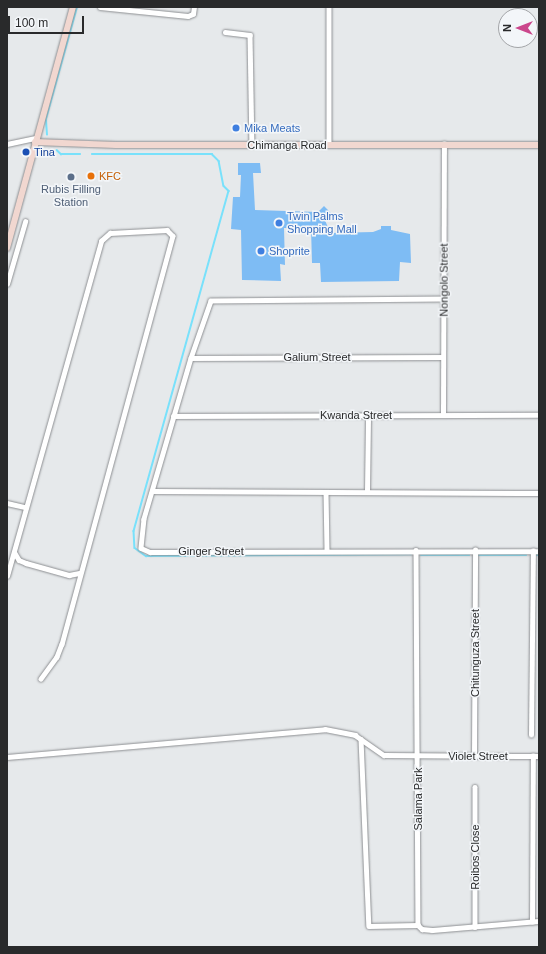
<!DOCTYPE html>
<style>
body{margin:0}
#map{position:relative;width:546px;height:954px;overflow:hidden;background:#e6e9eb;font-family:Helvetica,sans-serif}
div>[style]{position:absolute}
[style*='--x']{left:calc(var(--x)*1px);top:calc(var(--y)*1px);width:calc(var(--w)*1px);rotate:calc(var(--a)*1deg)}
.stream>*{height:1.5px;margin:-0.75px;padding:0 0.75px;transform-origin:0.75px;border-radius:0.75px;background:#79e1fb}
.building>*{inset:0;background:#7ebcf4}
.roads{filter:drop-shadow(0 0 1px #8d8f92) drop-shadow(0 0 1px #8d8f92)}
.street>*{height:4.5px;margin:-2.25px;padding:0 2.25px;transform-origin:2.25px;border-radius:2.25px;background:#fff}
.secondary>*{height:6px;margin:-3px;padding:0 3px;transform-origin:3px;border-radius:3px;background:#f1d7d0}
.dots>*{width:11px;height:11px;translate:-50% -50%;box-sizing:border-box;border:2px solid #f3f6f9;border-radius:50%}
span{translate:-50% -50%;white-space:nowrap;text-align:center;line-height:1.15;-webkit-text-stroke:3px #f3f6f9;paint-order:stroke}
.shop-label{font-size:11px;color:#366cbe}
.left{translate:0 -50%;text-align:left}
.street-label{font-size:11px;color:#292a2b}
.transit-label{font-size:11px;color:#164399}
.food-label{font-size:11px;color:#c56008}
.service-label{font-size:11px;color:#4e5e75}
.frame{position:absolute;inset:0;border:8px solid #292a2b;pointer-events:none}
.north{position:absolute;left:498px;top:8px;width:40px;height:40px;box-sizing:border-box;background:#f3f6f9;border:1px solid #a2a4a7;border-radius:50%;rotate:270deg;font-size:11px;font-weight:700;line-height:16px;text-align:center;color:#292a2b}
.north::after{content:'';display:block;margin:auto;width:14px;height:18px;background:#cb478c;clip-path:polygon(50% 0,100% 100%,50% 72%,0 100%)}
.scale{position:absolute;left:8px;top:16px;width:76px;height:18px;box-sizing:border-box;border:2px solid #292a2b;border-top:0;padding-left:5px;font-size:12px;line-height:14px;white-space:nowrap;color:#292a2b;-webkit-text-stroke:3px #f3f6f9;paint-order:stroke}
</style>
<div id="map">
<div class="stream">
<div style="--x:47;--y:135;--w:16;--a:-94"></div>
<div style="--x:46;--y:119;--w:116;--a:-74.5"></div>
<div style="--x:57;--y:150;--w:6;--a:45"></div>
<div style="--x:61;--y:154;--w:19;--a:0"></div>
<div style="--x:92;--y:154;--w:120;--a:0"></div>
<div style="--x:212;--y:154;--w:10;--a:45"></div>
<div style="--x:219;--y:161;--w:25;--a:79"></div>
<div style="--x:224;--y:186;--w:7;--a:45"></div>
<div style="--x:229;--y:191;--w:353;--a:105.6"></div>
<div style="--x:134;--y:531;--w:17;--a:87"></div>
<div style="--x:135;--y:548;--w:14;--a:36"></div>
<div style="--x:146;--y:556;--w:265;--a:-0.4"></div>
<div style="--x:421;--y:555;--w:48;--a:0"></div>
<div style="--x:479;--y:555;--w:47;--a:0"></div>
<div style="--x:536;--y:555;--w:3;--a:0"></div>
</div>
<div class="building">
<div style="clip-path:polygon(238px 163px,260px 163px,261px 173px,253px 173px,255px 210px,318px 212px,324px 206px,331px 213px,325px 220px,330px 233px,373px 232px,381px 229px,381px 226px,391px 226px,391px 230px,410px 234px,411px 263px,400px 262px,399px 281px,321px 282px,320px 263px,312px 263px,311px 228px,284px 228px,285px 265px,280px 264px,281px 281px,242px 280px,241px 230px,231px 229px,233px 197px,240px 197px,241px 175px,238px 175px)"></div>
</div>
<div class="roads">
<div class="street">
<div style="--x:100;--y:7;--w:88;--a:5.8"></div>
<div style="--x:188;--y:16;--w:5;--a:-22"></div>
<div style="--x:193;--y:14;--w:7;--a:-82"></div>
<div style="--x:329;--y:7;--w:138;--a:90"></div>
<div style="--x:225;--y:32;--w:25;--a:7"></div>
<div style="--x:250;--y:35;--w:110;--a:89"></div>
<div style="--x:7;--y:144;--w:30;--a:-12"></div>
<div style="--x:7;--y:284;--w:65;--a:-73.8"></div>
<div style="--x:444;--y:299;--w:233;--a:179.5"></div>
<div style="--x:211;--y:301;--w:60;--a:109.3"></div>
<div style="--x:191;--y:358;--w:168;--a:106.3"></div>
<div style="--x:144;--y:519;--w:29;--a:96"></div>
<div style="--x:141;--y:548;--w:10;--a:24"></div>
<div style="--x:150;--y:552;--w:389;--a:-0.1"></div>
<div style="--x:191;--y:358;--w:252;--a:-0.2"></div>
<div style="--x:443;--y:415;--w:271;--a:-89.8"></div>
<div style="--x:173;--y:416;--w:366;--a:-0.2"></div>
<div style="--x:152;--y:491;--w:387;--a:0.3"></div>
<div style="--x:367;--y:491;--w:76;--a:-89.2"></div>
<div style="--x:326;--y:492;--w:59;--a:89"></div>
<div style="--x:7;--y:503;--w:17;--a:13"></div>
<div style="--x:416;--y:550;--w:375;--a:89.7"></div>
<div style="--x:418;--y:925;--w:6;--a:45"></div>
<div style="--x:422;--y:929;--w:10;--a:6"></div>
<div style="--x:432;--y:930;--w:107;--a:-4.8"></div>
<div style="--x:15;--y:553;--w:8;--a:60"></div>
<div style="--x:19;--y:560;--w:8;--a:23"></div>
<div style="--x:26;--y:563;--w:45;--a:15.6"></div>
<div style="--x:69;--y:575;--w:10;--a:-11"></div>
<div style="--x:7;--y:576;--w:348;--a:-74.3"></div>
<div style="--x:101;--y:241;--w:12;--a:-42"></div>
<div style="--x:110;--y:233;--w:57;--a:-3"></div>
<div style="--x:167;--y:230;--w:8;--a:45"></div>
<div style="--x:173;--y:236;--w:423;--a:105.2"></div>
<div style="--x:62;--y:644;--w:14;--a:111"></div>
<div style="--x:57;--y:657;--w:27;--a:126"></div>
<div style="--x:531;--y:735;--w:184;--a:-89.4"></div>
<div style="--x:361;--y:739;--w:187;--a:87.6"></div>
<div style="--x:369;--y:926;--w:49;--a:-1.2"></div>
<div style="--x:474;--y:756;--w:206;--a:-89.7"></div>
<div style="--x:7;--y:757;--w:319;--a:-5"></div>
<div style="--x:325;--y:729;--w:31;--a:11"></div>
<div style="--x:355;--y:735;--w:35;--a:35"></div>
<div style="--x:384;--y:755;--w:155;--a:0.4"></div>
<div style="--x:475;--y:787;--w:140;--a:90"></div>
<div style="--x:532;--y:922;--w:166;--a:-89.7"></div>
</div>
<div class="secondary">
<div style="--x:35;--y:142;--w:81;--a:2.1"></div>
<div style="--x:116;--y:145;--w:423;--a:0"></div>
<div style="--x:7;--y:248;--w:250;--a:-74.7"></div>
</div>
</div>
<div class="dots">
<div style="left:236px;top:128px;background:#3f7fe0"></div>
<div style="left:26px;top:152px;background:#1a4fb4"></div>
<div style="left:91px;top:176px;background:#e8710a"></div>
<div style="left:71px;top:177px;background:#5c6f8a"></div>
<div style="left:279px;top:223px;background:#3f7fe0"></div>
<div style="left:261px;top:251px;background:#3f7fe0"></div>
</div>
<div class="shop-label">
<span class="left" style="left:244px;top:128px">Mika Meats</span>
<span class="left" style="left:287px;top:223px">Twin Palms<br>Shopping Mall</span>
<span class="left" style="left:269px;top:251px">Shoprite</span>
</div>
<div class="street-label">
<span style="left:287px;top:145px">Chimanga Road</span>
<span style="left:444px;top:280px;rotate:-90deg">Nongolo Street</span>
<span style="left:317px;top:357px">Galium Street</span>
<span style="left:356px;top:415px">Kwanda Street</span>
<span style="left:211px;top:551px">Ginger Street</span>
<span style="left:475px;top:653px;rotate:-90deg">Chitunguza Street</span>
<span style="left:478px;top:756px">Violet Street</span>
<span style="left:418px;top:799px;rotate:-90deg">Salama Park</span>
<span style="left:475px;top:857px;rotate:-90deg">Roibos Close</span>
</div>
<div class="transit-label">
<span class="left" style="left:34px;top:152px">Tina</span>
</div>
<div class="food-label">
<span class="left" style="left:99px;top:176px">KFC</span>
</div>
<div class="service-label">
<span style="left:71px;top:196px">Rubis Filling<br>Station</span>
</div>
<div class="frame"></div>
<div class="north">N</div>
<div class="scale">100 m</div>
</div>
